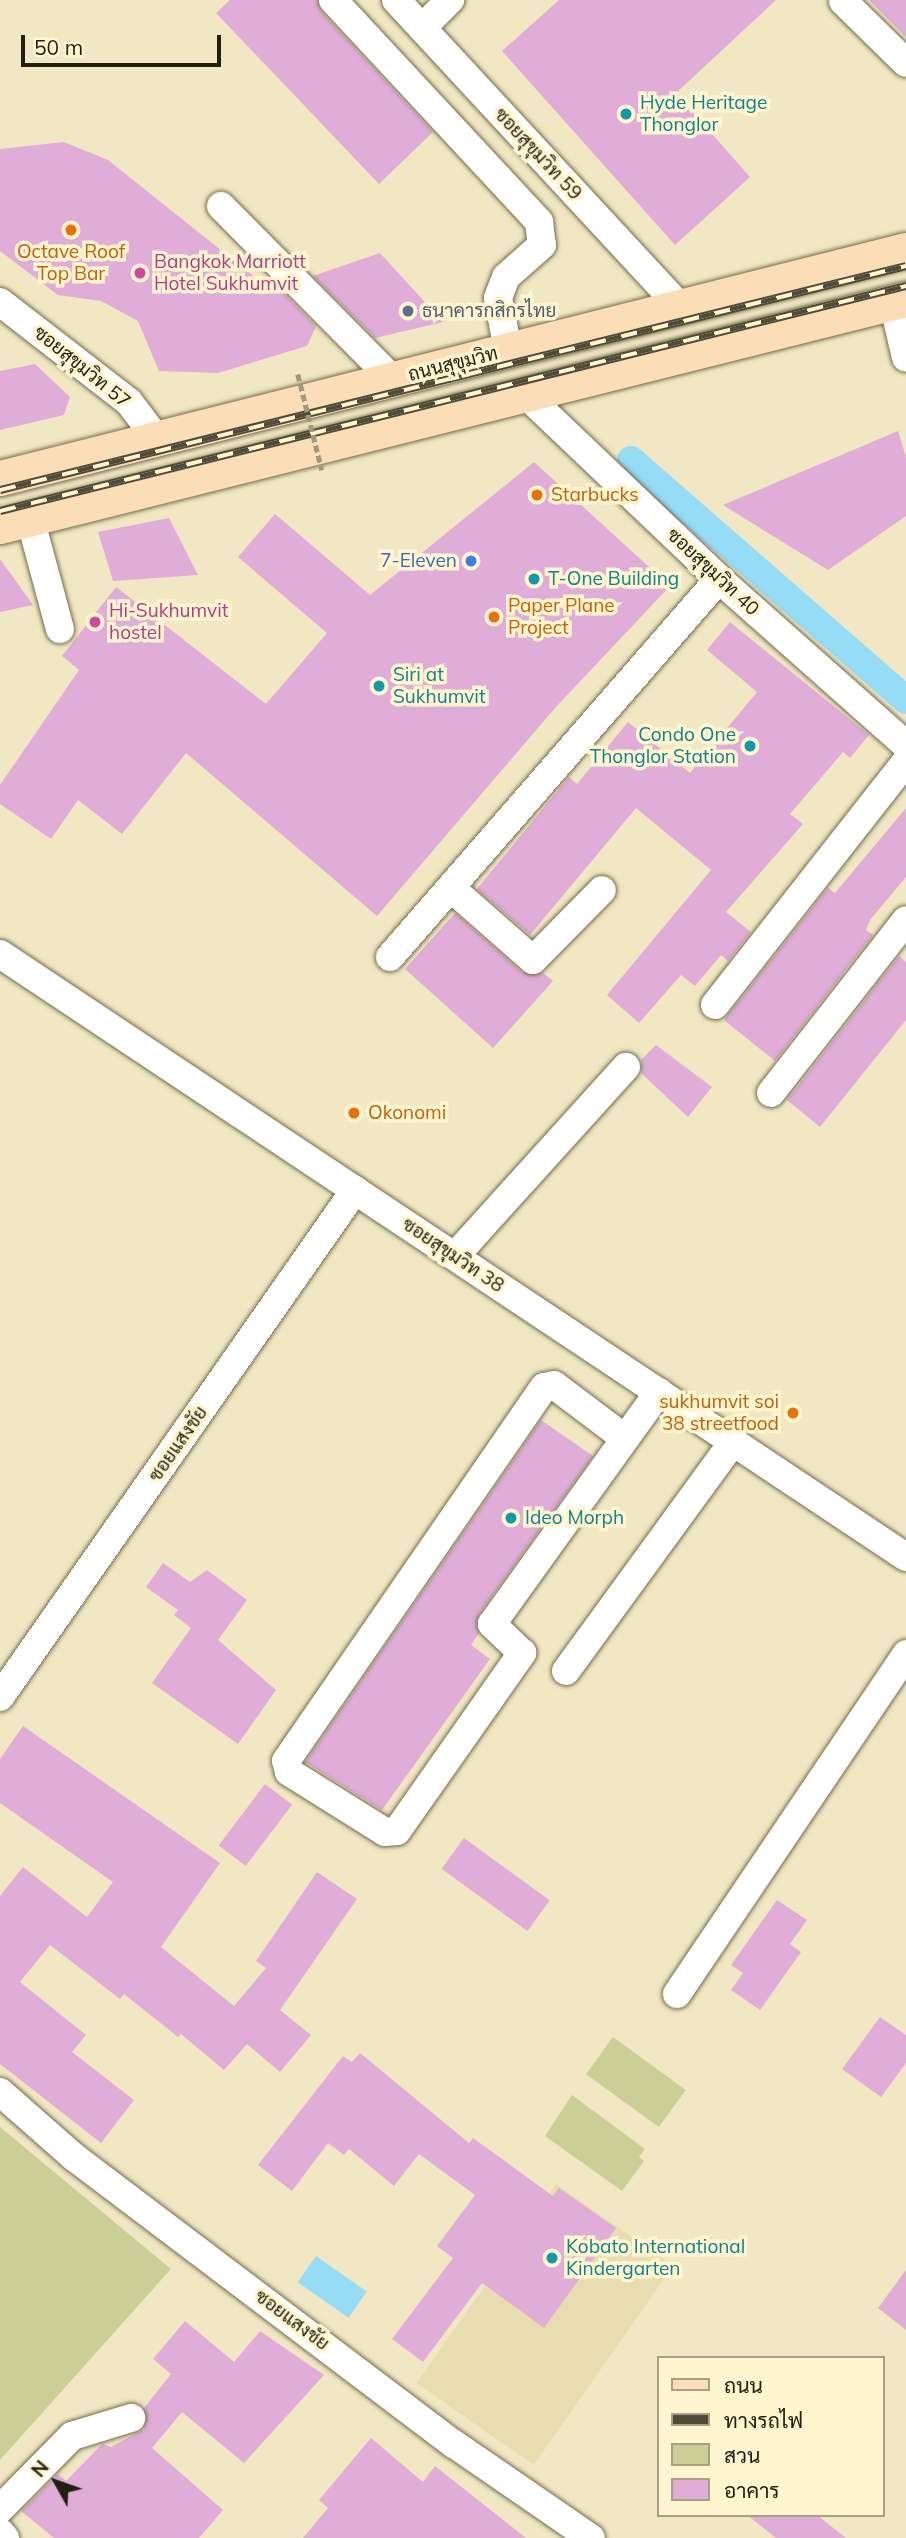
<!DOCTYPE html>
<meta charset="utf-8">
<style>
body{margin:0}
#map{position:relative;width:906px;height:2538px;overflow:hidden;background:#f1e8c3;font-family:Mulish,Sarabun,sans-serif}
div>[style]{position:absolute}
[style*='--x']{left:calc(var(--x)*1px);top:calc(var(--y)*1px);width:calc(var(--w)*1px);rotate:calc(var(--a)*1deg)}
.built>*{inset:0;background:#e8ddb1;transform-origin:0 0}
.green>*{inset:0;background:#cbcf97;transform-origin:0 0}
.water>*{inset:0;background:#95dcf7;transform-origin:0 0}
.canal>*{height:28px;margin:-14px;padding:0 14px;transform-origin:14px;border-radius:14px;background:#95dcf7}
.building>*{inset:0;background:#dfadd7;transform-origin:0 0}
.roads{filter:drop-shadow(0 0 2px #746c4b) drop-shadow(0 0 2px #746c4b)}
.minor>*{height:28px;margin:-14px;padding:0 14px;transform-origin:14px;border-radius:14px;background:#fff}
.major>*{height:35px;margin:-17.5px;padding:0 17.5px;transform-origin:17.5px;border-radius:17.5px;background:#fbddb8}
.rail>*{height:8px;margin-top:-4px;transform-origin:0;background:repeating-linear-gradient(90deg,#fff6d0 0 16px,#4f4b38 0 32px);box-sizing:border-box;border-block:2px solid #4f4b38}
.path-bridge>*{height:4.5px;margin-top:-2.25px;transform-origin:0;background:repeating-linear-gradient(90deg,#9f997d 0 7px,transparent 0 10.5px)}
.dots>*{width:19px;height:19px;translate:-50% -50%;box-sizing:border-box;border:4px solid #fff6d0;border-radius:50%}
span{translate:-50% -50%;white-space:nowrap;text-align:center;line-height:1.15;-webkit-text-stroke:7px #fff6d0;paint-order:stroke}
.culture-label{font-size:19px;color:#0d838f}
.left{translate:0 -50%;text-align:left}
.right{translate:-100% -50%;text-align:right}
.street-label{font-size:19px;color:#221f11}
.food-label{font-size:19px;color:#c56008}
.hotel-label{font-size:19px;color:#b23c85}
.service-label{font-size:19px;color:#4e5e75}
.shop-label{font-size:19px;color:#366cbe}
.legend{position:absolute;left:657px;top:2356px;width:228px;height:161px;box-sizing:border-box;background:#fff6d0;border:2px solid #a7a084;margin:0;padding:9px 12px;list-style:none;font-size:21px;color:#221f11}
.legend li{display:flex;align-items:center;gap:14px;height:35px}
.legend b{width:35px;border:2px solid #a7a084}
.north{position:absolute;left:21px;top:2447px;width:70px;height:70px;-webkit-text-stroke:5px #fff6d0;paint-order:stroke;rotate:310deg;font-size:19px;font-weight:700;line-height:28px;text-align:center;color:#221f11}
.north::after{content:'';display:block;margin:auto;width:24px;height:32px;background:#221f11;clip-path:polygon(50% 0,100% 100%,50% 72%,0 100%)}
.scale{position:absolute;left:21px;top:35px;width:200px;height:32px;box-sizing:border-box;border:4px solid #221f11;border-top:0;padding-left:9px;font-size:21px;line-height:24px;white-space:nowrap;color:#221f11;-webkit-text-stroke:5px #fff6d0;paint-order:stroke}
</style>
<div id="map">
<div class="built">
<div style="left:556px;top:2184px;width:143px;height:243px;rotate:35deg"></div>
</div>
<div class="green">
<div style="left:613px;top:2037px;width:90px;height:46px;rotate:36deg"></div>
<div style="clip-path:polygon(572px 2095px,645px 2149px,639px 2157px,644px 2161px,622px 2191px,545px 2136px)"></div>
<div style="clip-path:polygon(0 2127px,171px 2269px,0 2460px)"></div>
</div>
<div class="water">
<div style="left:316px;top:2256px;width:62px;height:32px;rotate:35deg"></div>
</div>
<div class="canal">
<div style="--x:631;--y:460;--w:365;--a:41.1"></div>
</div>
<div class="building">
<div style="clip-path:polygon(230px 0,317px 0,321px 11px,433px 132px,379px 184px,216px 13px)"></div>
<div style="clip-path:polygon(559px 0,776px 0,676px 93px,750px 177px,675px 245px,502px 51px)"></div>
<div style="clip-path:polygon(869px 0,906px 0,906px 37px)"></div>
<div style="clip-path:polygon(64px 142px,108px 160px,271px 290px,278px 287px,316px 326px,307px 346px,218px 373px,159px 371px,138px 321px,101px 301px,58px 295px,0 251px,0 149px)"></div>
<div style="clip-path:polygon(380px 253px,443px 322px,375px 338px,313px 276px)"></div>
<div style="clip-path:polygon(35px 364px,70px 397px,64px 415px,0 430px,0 371px)"></div>
<div style="clip-path:polygon(898px 431px,906px 457px,906px 516px,828px 570px,723px 505px)"></div>
<div style="clip-path:polygon(534px 462px,670px 586px,555px 708px,377px 916px,186px 753px,122px 834px,78px 800px,51px 839px,0 804px,0 785px,79px 670px,62px 656px,116px 587px,266px 704px,327px 633px,238px 557px,275px 514px,370px 595px)"></div>
<div style="clip-path:polygon(169px 518px,198px 575px,113px 581px,98px 532px)"></div>
<div style="clip-path:polygon(0 559px,33px 605px,0 612px)"></div>
<div style="clip-path:polygon(730px 622px,869px 735px,850px 758px,843px 752px,790px 814px,803px 824px,726px 912px,751px 932px,728px 961px,721px 955px,695px 986px,681px 975px,639px 1023px,607px 995px,711px 870px,636px 808px,530px 935px,477px 889px,569px 777px,577px 784px,628px 722px,690px 773px,757px 692px,707px 650px)"></div>
<div style="clip-path:polygon(906px 808px,906px 877px,870px 920px,866px 930px,873px 935px,775px 1061px,724px 1020px,828px 888px,835px 893px)"></div>
<div style="clip-path:polygon(455px 913px,522px 972px,543px 973px,553px 981px,493px 1048px,405px 969px)"></div>
<div style="clip-path:polygon(899px 956px,906px 962px,906px 1020px,820px 1127px,787px 1100px)"></div>
<div style="clip-path:polygon(656px 1045px,712px 1087px,688px 1117px,641px 1073px,641px 1060px)"></div>
<div style="clip-path:polygon(541px 1420px,593px 1456px,479px 1614px,479px 1633px,471px 1645px,490px 1659px,382px 1810px,305px 1762px)"></div>
<div style="clip-path:polygon(163px 1563px,190px 1582px,207px 1570px,247px 1600px,218px 1640px,276px 1690px,238px 1744px,152px 1683px,191px 1628px,174px 1615px,178px 1610px,146px 1587px)"></div>
<div style="clip-path:polygon(23px 1726px,220px 1863px,161px 1947px,234px 2006px,266px 1968px,256px 1961px,317px 1872px,357px 1899px,280px 2010px,311px 2035px,280px 2072px,247px 2044px,224px 2070px,181px 2034px,178px 2037px,124px 1994px,120px 1999px,50px 1945px,20px 1982px,86px 2035px,72px 2052px,134px 2100px,101px 2143px,0 2064px,0 1896px,23px 1867px,87px 1917px,113px 1882px,0 1803px,0 1759px)"></div>
<div style="left:265px;top:1784px;width:34px;height:77px;rotate:37deg"></div>
<div style="left:464px;top:1838px;width:106px;height:38px;rotate:36deg"></div>
<div style="clip-path:polygon(777px 1900px,807px 1920px,790px 1944px,801px 1952px,760px 2010px,731px 1990px,743px 1973px,731px 1965px)"></div>
<div style="clip-path:polygon(880px 2017px,906px 2035px,906px 2063px,881px 2097px,842px 2069px)"></div>
<div style="clip-path:polygon(360px 2053px,469px 2143px,473px 2138px,553px 2196px,559px 2188px,616px 2228px,544px 2328px,482px 2283px,423px 2362px,392px 2339px,453px 2258px,437px 2246px,475px 2195px,419px 2154px,394px 2186px,349px 2149px,344px 2155px,328px 2143px,292px 2191px,258px 2165px,343px 2056px,352px 2062px)"></div>
<div style="clip-path:polygon(906px 2270px,906px 2330px,878px 2308px)"></div>
<div style="clip-path:polygon(185px 2321px,234px 2362px,260px 2331px,324px 2375px,244px 2463px,182px 2412px,152px 2448px,223px 2510px,199px 2538px,54px 2538px,21px 2511px,58px 2474px,66px 2481px,102px 2444px,111px 2447px,144px 2429px,144px 2408px,171px 2374px,153px 2359px)"></div>
<div style="clip-path:polygon(371px 2438px,423px 2482px,435px 2466px,526px 2538px,303px 2538px,328px 2508px,319px 2500px)"></div>
<div style="clip-path:polygon(747px 2515px,817px 2515px,846px 2538px,776px 2538px)"></div>
</div>
<div class="roads">
<div class="minor">
<div style="--x:333;--y:0;--w:303;--a:47.1"></div>
<div style="--x:539;--y:222;--w:23;--a:83"></div>
<div style="--x:542;--y:245;--w:48;--a:138.4"></div>
<div style="--x:506;--y:277;--w:22;--a:111"></div>
<div style="--x:498;--y:298;--w:53;--a:79.1"></div>
<div style="--x:396;--y:0;--w:418;--a:47.2"></div>
<div style="--x:843;--y:1;--w:88;--a:44.5"></div>
<div style="--x:422;--y:28;--w:40;--a:-45"></div>
<div style="--x:221;--y:206;--w:243;--a:45.3"></div>
<div style="--x:0;--y:302;--w:163;--a:37.8"></div>
<div style="--x:129;--y:402;--w:46;--a:52.9"></div>
<div style="--x:893;--y:302;--w:57;--a:76.9"></div>
<div style="--x:524;--y:393;--w:269;--a:43.6"></div>
<div style="--x:719;--y:579;--w:250;--a:41.6"></div>
<div style="--x:30;--y:518;--w:115;--a:74.9"></div>
<div style="--x:451;--y:888;--w:109;--a:41.3"></div>
<div style="--x:533;--y:960;--w:98;--a:-45.4"></div>
<div style="--x:0;--y:954;--w:1088;--a:33.65"></div>
<div style="--x:390;--y:957;--w:501;--a:-48.96"></div>
<div style="--x:715;--y:1005;--w:310;--a:-51.9"></div>
<div style="--x:771;--y:1093;--w:219;--a:-52"></div>
<div style="--x:455;--y:1256;--w:255;--a:-47.9"></div>
<div style="--x:623;--y:1437;--w:86;--a:-143"></div>
<div style="--x:554;--y:1385;--w:10;--a:169"></div>
<div style="--x:544;--y:1387;--w:454;--a:124.6"></div>
<div style="--x:286;--y:1761;--w:11;--a:75"></div>
<div style="--x:289;--y:1772;--w:113;--a:32"></div>
<div style="--x:385;--y:1832;--w:12;--a:-5"></div>
<div style="--x:397;--y:1831;--w:218;--a:-54.9"></div>
<div style="--x:522;--y:1653;--w:42;--a:-136"></div>
<div style="--x:492;--y:1624;--w:286;--a:-54.3"></div>
<div style="--x:566;--y:1671;--w:283;--a:-53.9"></div>
<div style="--x:0;--y:1697;--w:619;--a:-55"></div>
<div style="--x:677;--y:1994;--w:410;--a:-56"></div>
<div style="--x:0;--y:2092;--w:98;--a:41.3"></div>
<div style="--x:74;--y:2157;--w:476;--a:37.1"></div>
<div style="--x:454;--y:2444;--w:166;--a:34.5"></div>
<div style="--x:0;--y:2509;--w:103;--a:-45.4"></div>
<div style="--x:72;--y:2436;--w:62;--a:-17"></div>
<div style="--x:0;--y:2532;--w:8;--a:50"></div>
</div>
<div class="major">
<div style="--x:0;--y:478;--w:934;--a:-14.13"></div>
<div style="--x:0;--y:526;--w:934;--a:-14.07"></div>
</div>
</div>
<div class="rail">
<div style="--x:0;--y:490;--w:933;--a:-13.89"></div>
<div style="--x:0;--y:511;--w:934;--a:-13.95"></div>
</div>
<div class="path-bridge">
<div style="--x:298;--y:374;--w:99;--a:76"></div>
</div>
<div class="dots">
<div style="left:626px;top:114px;background:#0f9aa8"></div>
<div style="left:71px;top:230px;background:#e8710a"></div>
<div style="left:140px;top:273px;background:#d1479c"></div>
<div style="left:408px;top:311px;background:#5c6f8a"></div>
<div style="left:537px;top:495px;background:#e8710a"></div>
<div style="left:471px;top:561px;background:#3f7fe0"></div>
<div style="left:534px;top:579px;background:#0f9aa8"></div>
<div style="left:494px;top:617px;background:#e8710a"></div>
<div style="left:95px;top:622px;background:#d1479c"></div>
<div style="left:379px;top:686px;background:#0f9aa8"></div>
<div style="left:750px;top:746px;background:#0f9aa8"></div>
<div style="left:354px;top:1113px;background:#e8710a"></div>
<div style="left:793px;top:1413px;background:#e8710a"></div>
<div style="left:511px;top:1518px;background:#0f9aa8"></div>
<div style="left:552px;top:2258px;background:#0f9aa8"></div>
</div>
<div class="culture-label">
<span class="left" style="left:640px;top:114px">Hyde Heritage<br>Thonglor</span>
<span class="left" style="left:548px;top:579px">T-One Building</span>
<span class="left" style="left:393px;top:686px">Siri at<br>Sukhumvit</span>
<span class="right" style="left:736px;top:746px">Condo One<br>Thonglor Station</span>
<span class="left" style="left:525px;top:1518px">Ideo Morph</span>
<span class="left" style="left:566px;top:2258px">Kobato International<br>Kindergarten</span>
</div>
<div class="street-label">
<span style="left:538px;top:154px;rotate:47deg">ซอยสุขุมวิท 59</span>
<span style="left:453px;top:364px;rotate:-14deg">ถนนสุขุมวิท</span>
<span style="left:82px;top:367px;rotate:39deg">ซอยสุขุมวิท 57</span>
<span style="left:713px;top:572px;rotate:43deg">ซอยสุขุมวิท 40</span>
<span style="left:453px;top:1255px;rotate:34deg">ซอยสุขุมวิท 38</span>
<span style="left:178px;top:1444px;rotate:-55deg">ซอยแสงชัย</span>
<span style="left:292px;top:2320px;rotate:37deg">ซอยแสงชัย</span>
</div>
<div class="food-label">
<span style="left:71px;top:263px">Octave Roof<br>Top Bar</span>
<span class="left" style="left:551px;top:495px">Starbucks</span>
<span class="left" style="left:508px;top:617px">Paper Plane<br>Project</span>
<span class="left" style="left:368px;top:1113px">Okonomi</span>
<span class="right" style="left:779px;top:1413px">sukhumvit soi<br>38 streetfood</span>
</div>
<div class="hotel-label">
<span class="left" style="left:154px;top:273px">Bangkok Marriott<br>Hotel Sukhumvit</span>
<span class="left" style="left:109px;top:622px">Hi-Sukhumvit<br>hostel</span>
</div>
<div class="service-label">
<span class="left" style="left:422px;top:311px">ธนาคารกสิกรไทย</span>
</div>
<div class="shop-label">
<span class="right" style="left:457px;top:561px">7-Eleven</span>
</div>
<ul class="legend">
<li><b style="height:9px;background:#fbddb8"></b>ถนน</li>
<li><b style="height:9px;background:#4f4b38"></b>ทางรถไฟ</li>
<li><b style="height:19px;background:#cbcf97"></b>สวน</li>
<li><b style="height:19px;background:#dfadd7"></b>อาคาร</li>
</ul>
<div class="north">N</div>
<div class="scale">50 m</div>
</div>
